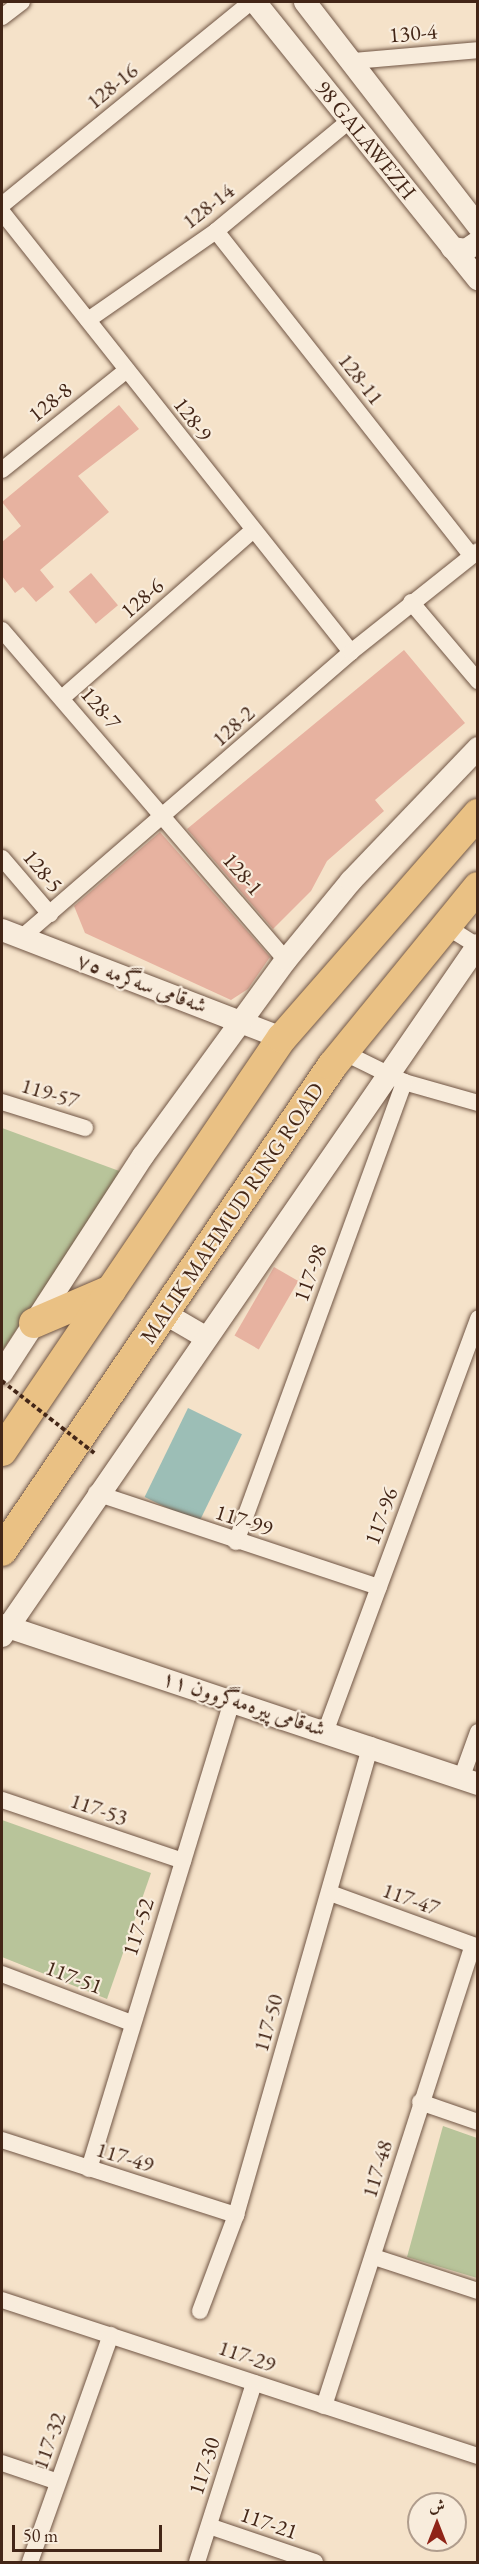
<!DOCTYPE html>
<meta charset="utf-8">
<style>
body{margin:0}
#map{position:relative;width:479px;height:2564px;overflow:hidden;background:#f5e2c9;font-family:"EB Garamond",Amiri,serif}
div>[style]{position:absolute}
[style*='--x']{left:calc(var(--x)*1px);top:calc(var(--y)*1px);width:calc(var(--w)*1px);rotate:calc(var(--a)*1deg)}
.green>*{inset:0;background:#b8c49a}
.water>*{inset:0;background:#9cbeb6;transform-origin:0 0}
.building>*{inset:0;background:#e7b2a0;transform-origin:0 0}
.roads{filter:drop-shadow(0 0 2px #705544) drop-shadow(0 0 2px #705544)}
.street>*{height:16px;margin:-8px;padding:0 8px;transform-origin:8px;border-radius:8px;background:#f8ecdc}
.secondary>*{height:22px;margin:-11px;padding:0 11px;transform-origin:11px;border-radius:11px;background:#f8ecdc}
.highway>*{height:30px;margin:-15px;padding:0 15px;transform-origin:15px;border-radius:15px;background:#eac184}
.path-bridge>*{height:4px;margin-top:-2px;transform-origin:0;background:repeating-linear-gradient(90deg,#432617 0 4.5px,transparent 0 7.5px)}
span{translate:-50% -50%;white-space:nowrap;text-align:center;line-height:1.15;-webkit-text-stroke:4.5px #f8ecdc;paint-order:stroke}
.street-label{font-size:22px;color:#432617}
.frame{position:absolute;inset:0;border:3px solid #432617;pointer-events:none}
.north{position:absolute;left:407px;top:2492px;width:60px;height:60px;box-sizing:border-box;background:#f8ecdc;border:2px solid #b09d8d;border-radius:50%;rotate:0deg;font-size:16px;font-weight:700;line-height:24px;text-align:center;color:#432617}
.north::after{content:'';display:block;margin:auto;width:21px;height:27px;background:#8f2418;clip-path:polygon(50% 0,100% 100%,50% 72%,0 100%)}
.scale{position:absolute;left:12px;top:2525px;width:150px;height:27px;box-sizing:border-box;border:3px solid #432617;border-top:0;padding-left:8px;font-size:18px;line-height:21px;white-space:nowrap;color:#432617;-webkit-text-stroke:4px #f8ecdc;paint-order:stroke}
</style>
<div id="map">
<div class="green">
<div style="clip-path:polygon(2px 1128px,122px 1172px,2px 1351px)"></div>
<div style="clip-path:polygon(2px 1820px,151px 1873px,107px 1999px,2px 1957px)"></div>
<div style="clip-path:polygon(443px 2126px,477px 2138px,477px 2278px,407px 2257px)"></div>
</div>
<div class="water">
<div style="left:188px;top:1408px;width:60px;height:99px;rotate:26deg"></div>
</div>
<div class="building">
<div style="clip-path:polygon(119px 405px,139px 429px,78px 476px,109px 512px,40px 570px,54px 587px,36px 602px,23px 587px,15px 593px,2px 576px,2px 542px,21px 526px,2px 502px)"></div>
<div style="left:91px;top:573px;width:42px;height:29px;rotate:50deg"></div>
<div style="clip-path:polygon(404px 650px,465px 723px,375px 800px,384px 811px,327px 861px,311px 891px,273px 929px,187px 829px)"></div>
<div style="clip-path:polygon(160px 832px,270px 957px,248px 989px,231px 1000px,85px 933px,74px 906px)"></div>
<div style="left:274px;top:1267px;width:28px;height:79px;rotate:30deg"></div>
</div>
<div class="roads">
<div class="street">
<div style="--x:2;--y:17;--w:25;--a:-37"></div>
<div style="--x:353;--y:61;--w:125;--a:-5"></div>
<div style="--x:2;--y:205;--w:321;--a:-39.2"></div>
<div style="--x:2;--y:212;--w:562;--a:51.58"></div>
<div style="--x:216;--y:231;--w:412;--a:51.8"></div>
<div style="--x:88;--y:320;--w:156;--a:-34.8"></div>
<div style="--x:216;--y:231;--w:174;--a:-39.6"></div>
<div style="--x:2;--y:470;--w:160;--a:-38.7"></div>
<div style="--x:411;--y:602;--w:104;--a:49.7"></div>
<div style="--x:2;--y:630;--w:435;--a:49.3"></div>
<div style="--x:62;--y:698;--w:252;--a:-41.3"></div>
<div style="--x:2;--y:858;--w:74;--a:49.4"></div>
<div style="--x:444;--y:925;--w:40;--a:32"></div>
<div style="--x:21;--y:938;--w:437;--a:-40.9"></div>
<div style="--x:351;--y:652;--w:162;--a:-38.5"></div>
<div style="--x:343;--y:1052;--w:68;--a:26.2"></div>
<div style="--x:404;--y:1082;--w:77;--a:15.8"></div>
<div style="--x:2;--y:1102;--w:87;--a:17.4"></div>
<div style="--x:96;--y:1493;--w:298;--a:18.4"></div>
<div style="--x:236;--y:1542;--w:490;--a:-69.9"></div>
<div style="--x:326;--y:1730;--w:439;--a:-69.7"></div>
<div style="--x:461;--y:1779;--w:50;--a:-70.1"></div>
<div style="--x:2;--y:1800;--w:191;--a:18.6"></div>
<div style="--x:330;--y:1893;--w:158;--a:20"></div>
<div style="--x:2;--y:1974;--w:139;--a:20.7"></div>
<div style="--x:420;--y:2102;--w:61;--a:19"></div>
<div style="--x:2;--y:2140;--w:246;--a:17.8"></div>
<div style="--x:89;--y:2169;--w:493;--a:-73"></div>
<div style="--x:374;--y:2257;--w:109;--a:18.1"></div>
<div style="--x:2;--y:2300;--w:501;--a:18.15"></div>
<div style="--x:200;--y:2311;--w:103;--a:-69.4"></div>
<div style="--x:236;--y:2215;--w:489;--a:-74"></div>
<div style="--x:324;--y:2406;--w:484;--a:-72.1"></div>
<div style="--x:2;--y:2463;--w:59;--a:18.7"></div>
<div style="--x:209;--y:2526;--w:112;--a:18.8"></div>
<div style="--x:30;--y:2562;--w:241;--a:-70.4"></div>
<div style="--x:197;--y:2562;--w:188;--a:-72.3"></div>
</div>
<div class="secondary">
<div style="--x:255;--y:2;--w:356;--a:51.2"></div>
<div style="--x:305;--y:2;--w:283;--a:52.3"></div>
<div style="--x:452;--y:248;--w:14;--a:8"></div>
<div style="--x:466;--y:250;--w:14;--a:-34"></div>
<div style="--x:2;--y:930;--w:300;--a:21.1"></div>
<div style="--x:164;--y:1313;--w:48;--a:30.3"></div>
<div style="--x:2;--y:1373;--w:259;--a:-57"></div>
<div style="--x:143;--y:1156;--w:243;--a:-53.9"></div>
<div style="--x:286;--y:960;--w:102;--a:-50.6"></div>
<div style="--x:351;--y:881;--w:184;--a:-46.3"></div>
<div style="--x:2;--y:1625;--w:502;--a:18.47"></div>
<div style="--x:2;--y:1636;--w:839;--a:-55.44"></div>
</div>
<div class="highway">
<div style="--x:34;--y:1323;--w:84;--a:-23.2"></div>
<div style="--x:2;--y:1451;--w:499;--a:-55.9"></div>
<div style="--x:282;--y:1038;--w:298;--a:-48.8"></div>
<div style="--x:2;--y:1551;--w:587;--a:-55.77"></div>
<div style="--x:332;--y:1066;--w:231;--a:-50.8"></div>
</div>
</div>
<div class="path-bridge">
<div style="--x:2;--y:1381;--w:117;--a:38"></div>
</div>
<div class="street-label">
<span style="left:413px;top:33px;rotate:-5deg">130-4</span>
<span style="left:112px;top:86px;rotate:-39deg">128-16</span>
<span style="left:366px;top:140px;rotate:51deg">98 GALAWEZH</span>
<span style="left:208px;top:206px;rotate:-38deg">128-14</span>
<span style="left:361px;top:379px;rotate:52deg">128-11</span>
<span style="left:50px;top:402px;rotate:-39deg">128-8</span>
<span style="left:193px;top:419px;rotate:53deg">128-9</span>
<span style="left:142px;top:598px;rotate:-41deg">128-6</span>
<span style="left:101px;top:708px;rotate:49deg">128-7</span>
<span style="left:233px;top:726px;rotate:-42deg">128-2</span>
<span style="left:43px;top:871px;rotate:50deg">128-5</span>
<span style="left:243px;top:874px;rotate:49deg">128-1</span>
<span style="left:142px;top:983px;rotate:20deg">شەقامی سەگرمە ٧٥</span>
<span style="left:50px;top:1093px;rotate:17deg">119-57</span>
<span style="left:232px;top:1213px;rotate:-56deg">MALIK MAHMUD RING ROAD</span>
<span style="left:310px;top:1273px;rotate:-70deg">117-98</span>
<span style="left:381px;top:1516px;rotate:-70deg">117-96</span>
<span style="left:244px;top:1520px;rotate:18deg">117-99</span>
<span style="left:244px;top:1703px;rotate:18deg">شەقامی پیرەمەگروون ١١</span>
<span style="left:99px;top:1809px;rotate:19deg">117-53</span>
<span style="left:411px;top:1899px;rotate:20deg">117-47</span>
<span style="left:138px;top:1927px;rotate:-72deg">117-52</span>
<span style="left:74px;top:1977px;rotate:21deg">117-51</span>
<span style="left:268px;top:2023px;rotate:-74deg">117-50</span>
<span style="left:125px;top:2157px;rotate:17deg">117-49</span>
<span style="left:377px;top:2169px;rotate:-73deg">117-48</span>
<span style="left:247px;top:2356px;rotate:19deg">117-29</span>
<span style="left:49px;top:2441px;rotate:-70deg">117-32</span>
<span style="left:204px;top:2466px;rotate:-72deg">117-30</span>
<span style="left:269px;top:2523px;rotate:19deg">117-21</span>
</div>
<div class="frame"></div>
<div class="north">ش</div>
<div class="scale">50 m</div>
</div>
